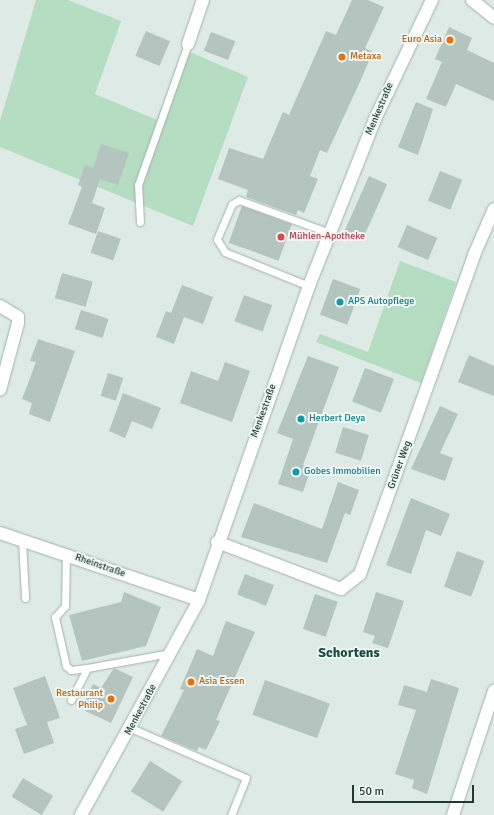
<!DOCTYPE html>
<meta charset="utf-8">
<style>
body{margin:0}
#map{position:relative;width:494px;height:815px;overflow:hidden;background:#deeae5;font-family:Signika,sans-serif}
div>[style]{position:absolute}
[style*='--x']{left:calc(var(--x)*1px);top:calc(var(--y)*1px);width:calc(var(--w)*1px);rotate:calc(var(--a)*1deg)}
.green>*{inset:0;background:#b5ddc1}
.building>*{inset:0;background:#b3c5be;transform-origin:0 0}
.roads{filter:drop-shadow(0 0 1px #a1b2ac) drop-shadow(0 0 1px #a1b2ac)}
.service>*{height:7px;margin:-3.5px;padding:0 3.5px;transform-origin:3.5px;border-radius:3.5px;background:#fff}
.minor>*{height:12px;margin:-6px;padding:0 6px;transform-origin:6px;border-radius:6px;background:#fff}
.tertiary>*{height:12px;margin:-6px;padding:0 6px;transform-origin:6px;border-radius:6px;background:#fff}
.dots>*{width:11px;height:11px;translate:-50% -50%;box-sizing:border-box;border:2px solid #eef7f3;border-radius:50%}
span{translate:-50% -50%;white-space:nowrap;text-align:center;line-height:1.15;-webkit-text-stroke:4px #eef7f3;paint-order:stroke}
.food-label{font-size:10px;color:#c56008}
.right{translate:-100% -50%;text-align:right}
.left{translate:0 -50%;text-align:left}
.street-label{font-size:10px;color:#1f3a34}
.health-label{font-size:10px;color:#be3a42}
.culture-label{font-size:10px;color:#0d838f}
.district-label{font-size:14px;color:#1a4c42;font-weight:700}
.scale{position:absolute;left:352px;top:785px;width:122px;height:18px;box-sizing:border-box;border:2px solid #1f3a34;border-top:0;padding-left:5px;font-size:12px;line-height:14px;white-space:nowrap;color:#1f3a34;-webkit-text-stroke:3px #eef7f3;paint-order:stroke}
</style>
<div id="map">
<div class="green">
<div style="clip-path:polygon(36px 0,68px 0,121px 21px,95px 94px,157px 120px,183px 49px,248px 77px,193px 226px,0 147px,0 121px)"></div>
<div style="clip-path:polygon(400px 261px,456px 282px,421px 383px,316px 342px,320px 334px,368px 352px)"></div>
</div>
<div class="building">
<div style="clip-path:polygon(352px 0,368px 0,384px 7px,365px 48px,373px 52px,359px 84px,327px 153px,320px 150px,310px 176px,318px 179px,304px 213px,298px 210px,296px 215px,246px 197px,248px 190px,218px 179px,229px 148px,263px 159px,283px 112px,289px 115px,326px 31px,336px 35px)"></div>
<div style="clip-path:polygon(449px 27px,472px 38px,467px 50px,494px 63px,494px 101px,456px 84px,446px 107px,426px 99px,442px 62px,435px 59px)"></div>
<div style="left:146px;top:31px;width:26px;height:27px;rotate:23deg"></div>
<div style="left:211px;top:32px;width:26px;height:20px;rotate:21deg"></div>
<div style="clip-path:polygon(416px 102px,433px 109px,418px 155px,398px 147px)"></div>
<div style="clip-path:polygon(101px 144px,129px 153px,118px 185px,100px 179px,92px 203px,105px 208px,96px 234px,68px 224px,82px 187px,78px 185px,85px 165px,93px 168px)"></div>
<div style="left:440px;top:171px;width:24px;height:32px;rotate:22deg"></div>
<div style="left:369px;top:176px;width:20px;height:60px;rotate:24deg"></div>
<div style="left:242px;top:206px;width:53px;height:39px;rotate:20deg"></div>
<div style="left:407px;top:225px;width:33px;height:24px;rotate:23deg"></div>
<div style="left:98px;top:231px;width:24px;height:23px;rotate:19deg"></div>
<div style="left:62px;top:273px;width:32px;height:26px;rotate:16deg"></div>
<div style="left:333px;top:279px;width:29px;height:38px;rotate:20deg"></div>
<div style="clip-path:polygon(182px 285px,213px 297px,203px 324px,184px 317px,174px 344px,156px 337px,166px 311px,171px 313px)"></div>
<div style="left:244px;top:295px;width:30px;height:28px;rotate:20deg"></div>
<div style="left:81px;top:310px;width:29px;height:20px;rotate:18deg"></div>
<div style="clip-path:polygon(38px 339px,75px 351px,50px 422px,29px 414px,32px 403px,22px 399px,36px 362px,30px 361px)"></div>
<div style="clip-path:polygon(469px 355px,494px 366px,494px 396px,458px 382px)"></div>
<div style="clip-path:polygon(308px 356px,339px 367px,303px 465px,311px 468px,303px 492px,278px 484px,293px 439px,277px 433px)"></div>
<div style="clip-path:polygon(225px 362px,250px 371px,232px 422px,180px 403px,191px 371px,218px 381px)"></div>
<div style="left:365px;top:368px;width:31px;height:36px;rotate:21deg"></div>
<div style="left:108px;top:373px;width:16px;height:24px;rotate:18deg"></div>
<div style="clip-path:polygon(123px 393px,161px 408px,152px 429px,132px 421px,125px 438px,109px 431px)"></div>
<div style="clip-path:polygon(440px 406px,458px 414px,440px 453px,453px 458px,445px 481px,411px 469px)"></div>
<div style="left:343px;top:427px;width:27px;height:27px;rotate:17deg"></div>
<div style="clip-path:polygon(338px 482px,359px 490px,350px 515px,345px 513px,327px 563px,241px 537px,254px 503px,322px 529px)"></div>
<div style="clip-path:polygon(411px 498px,450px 514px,441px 536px,426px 530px,411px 574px,386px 565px)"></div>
<div style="left:457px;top:551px;width:29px;height:38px;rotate:20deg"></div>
<div style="left:245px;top:574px;width:31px;height:22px;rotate:21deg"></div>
<div style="clip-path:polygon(124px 592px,161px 607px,146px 646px,82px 661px,69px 615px,121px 602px)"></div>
<div style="clip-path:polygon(376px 592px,404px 601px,388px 648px,372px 643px,375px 636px,363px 632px)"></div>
<div style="left:315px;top:594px;width:24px;height:37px;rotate:19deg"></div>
<div style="clip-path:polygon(226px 621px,255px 632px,216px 720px,220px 721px,206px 750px,199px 747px,197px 751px,161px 736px,184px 690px,180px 689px,197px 649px,213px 656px)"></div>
<div style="clip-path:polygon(114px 668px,133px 677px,111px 723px,81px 709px,93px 684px,101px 688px)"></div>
<div style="clip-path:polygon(45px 676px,60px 718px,47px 722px,54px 743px,24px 754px,15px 729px,27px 725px,13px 688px)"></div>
<div style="clip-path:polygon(431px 679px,459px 688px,427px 794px,412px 788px,414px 780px,395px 774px,416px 710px,398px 705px,404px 685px,427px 692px)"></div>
<div style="left:265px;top:680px;width:69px;height:37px;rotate:20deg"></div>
<div style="left:150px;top:761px;width:38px;height:36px;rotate:32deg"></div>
<div style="left:23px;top:778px;width:35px;height:22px;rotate:31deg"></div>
</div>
<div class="roads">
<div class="service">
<div style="--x:140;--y:222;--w:37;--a:-93"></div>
<div style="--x:138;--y:185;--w:150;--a:-70.5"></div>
<div style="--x:309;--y:286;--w:91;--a:-158"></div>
<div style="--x:225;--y:252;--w:15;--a:-122"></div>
<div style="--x:217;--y:239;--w:38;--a:-67"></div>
<div style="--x:232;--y:204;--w:8;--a:-30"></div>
<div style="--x:239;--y:200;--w:97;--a:19.9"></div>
<div style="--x:22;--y:540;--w:58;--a:87"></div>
<div style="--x:66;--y:554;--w:52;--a:91.1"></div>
<div style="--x:65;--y:606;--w:15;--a:132"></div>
<div style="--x:55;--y:617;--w:50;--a:77.3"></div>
<div style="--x:66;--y:666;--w:6;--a:39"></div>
<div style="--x:71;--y:670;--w:16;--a:-7"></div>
<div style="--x:87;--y:668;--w:84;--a:-10.2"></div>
<div style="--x:71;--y:700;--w:36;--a:-63"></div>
<div style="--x:131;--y:728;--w:125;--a:23.5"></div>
<div style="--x:246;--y:778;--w:40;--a:112"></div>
</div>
<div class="minor">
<div style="--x:188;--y:44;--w:46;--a:-71.2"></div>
<div style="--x:0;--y:306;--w:21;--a:31"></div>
<div style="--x:18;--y:317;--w:6;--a:90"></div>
<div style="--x:18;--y:323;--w:69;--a:105"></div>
<div style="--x:0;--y:533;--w:210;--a:18.6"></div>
<div style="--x:217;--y:542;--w:133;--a:20.8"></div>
<div style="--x:341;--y:589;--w:24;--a:-38"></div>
<div style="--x:360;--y:574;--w:339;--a:-70.3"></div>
<div style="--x:474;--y:255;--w:50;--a:-66.5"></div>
<div style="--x:453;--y:815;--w:131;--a:-71.7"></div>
</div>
<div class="tertiary">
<div style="--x:472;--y:0;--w:28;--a:39"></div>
<div style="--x:81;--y:815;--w:245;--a:-61.2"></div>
<div style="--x:199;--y:600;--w:333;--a:-70.7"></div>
<div style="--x:309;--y:286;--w:180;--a:-68.4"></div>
<div style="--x:375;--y:119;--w:132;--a:-64.4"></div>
</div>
</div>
<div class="dots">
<div style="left:450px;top:40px;background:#e8710a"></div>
<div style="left:342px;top:57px;background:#e8710a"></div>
<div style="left:281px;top:237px;background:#e0444e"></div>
<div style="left:340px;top:302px;background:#0f9aa8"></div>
<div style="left:301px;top:419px;background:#0f9aa8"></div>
<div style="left:296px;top:472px;background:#0f9aa8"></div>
<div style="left:191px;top:682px;background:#e8710a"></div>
<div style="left:111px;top:699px;background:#e8710a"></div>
</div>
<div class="food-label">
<span class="right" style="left:442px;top:40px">Euro Asia</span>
<span class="left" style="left:350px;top:57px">Metaxa</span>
<span class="left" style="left:199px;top:682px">Asia Essen</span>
<span class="right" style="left:103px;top:699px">Restaurant<br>Philip</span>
</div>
<div class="street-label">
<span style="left:380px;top:109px;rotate:-67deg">Menkestraße</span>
<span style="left:264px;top:411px;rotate:-70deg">Menkestraße</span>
<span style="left:400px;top:465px;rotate:-70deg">Grüner Weg</span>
<span style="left:100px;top:566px;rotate:19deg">Rheinstraße</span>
<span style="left:141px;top:710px;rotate:-62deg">Menkestraße</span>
</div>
<div class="health-label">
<span class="left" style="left:289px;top:237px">Mühlen-Apotheke</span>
</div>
<div class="culture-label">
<span class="left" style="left:348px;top:302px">APS Autopflege</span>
<span class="left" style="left:309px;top:419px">Herbert Deya</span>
<span class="left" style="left:304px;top:472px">Gobes Immobilien</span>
</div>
<div class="district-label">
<span style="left:349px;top:653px">Schortens</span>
</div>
<div class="scale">50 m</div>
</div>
